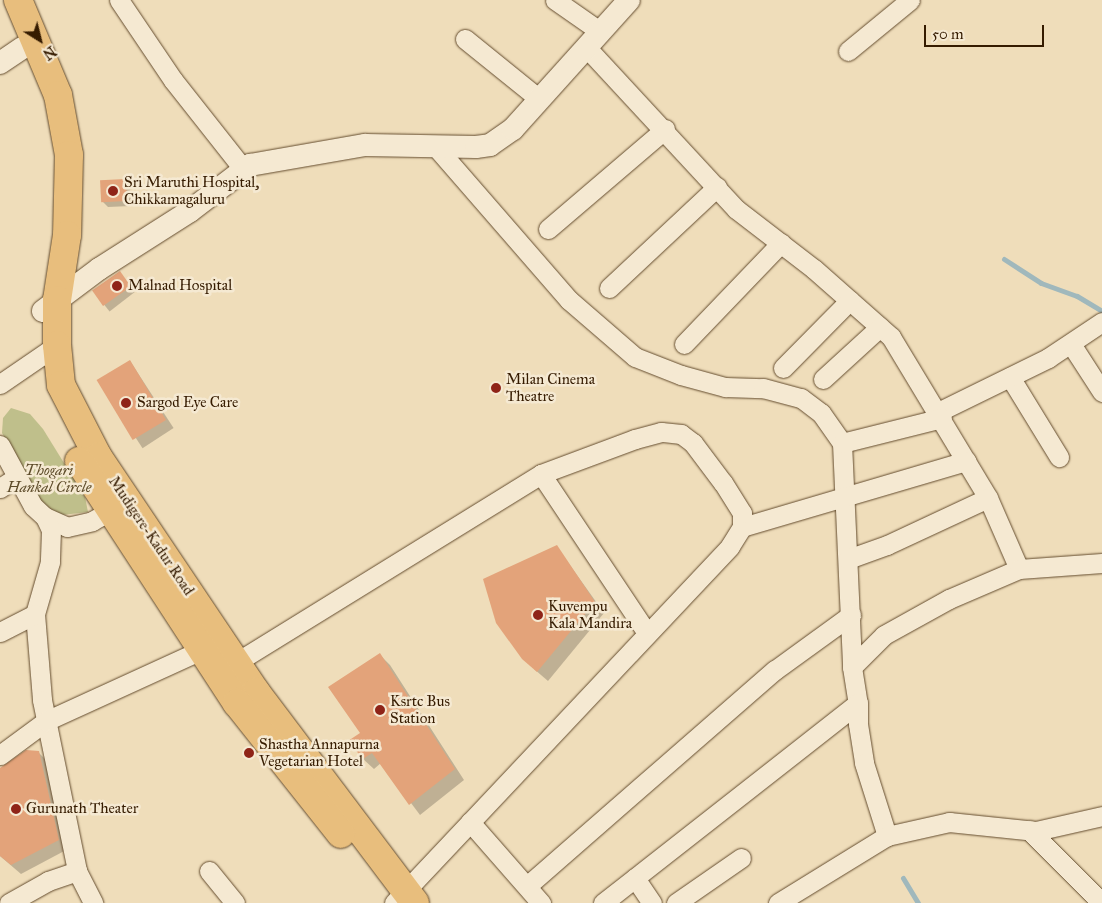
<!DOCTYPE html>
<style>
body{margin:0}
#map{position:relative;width:1102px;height:903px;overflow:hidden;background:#efddba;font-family:"IM FELL Great Primer",serif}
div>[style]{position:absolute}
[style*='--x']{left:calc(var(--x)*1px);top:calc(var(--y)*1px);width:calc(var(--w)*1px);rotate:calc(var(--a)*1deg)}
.green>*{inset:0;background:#bfbf8b}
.shadow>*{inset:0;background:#0003;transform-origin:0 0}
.stream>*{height:5px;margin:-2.5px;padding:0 2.5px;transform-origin:2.5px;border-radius:2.5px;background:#a0b8bc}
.building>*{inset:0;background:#e3a37a;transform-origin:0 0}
.roads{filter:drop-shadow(0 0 1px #644c2e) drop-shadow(0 0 1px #644c2e)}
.minor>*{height:19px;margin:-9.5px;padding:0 9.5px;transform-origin:9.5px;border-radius:9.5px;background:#f5e9d2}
.tertiary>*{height:22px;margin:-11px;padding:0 11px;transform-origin:11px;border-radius:11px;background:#f5e9d2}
.trunk>*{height:28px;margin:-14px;padding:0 14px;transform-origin:14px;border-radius:14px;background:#e8be7d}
.dots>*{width:14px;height:14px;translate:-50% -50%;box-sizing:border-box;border:2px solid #f5e9d2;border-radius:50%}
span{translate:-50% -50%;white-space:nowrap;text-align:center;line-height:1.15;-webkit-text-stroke:5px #f5e9d2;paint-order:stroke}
.poi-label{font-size:15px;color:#351b00}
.left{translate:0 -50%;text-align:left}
.park-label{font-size:15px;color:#5e4c2a;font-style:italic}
.street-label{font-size:15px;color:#351b00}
.north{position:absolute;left:15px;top:15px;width:50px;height:50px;-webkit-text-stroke:4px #f5e9d2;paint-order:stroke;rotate:144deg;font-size:14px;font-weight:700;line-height:20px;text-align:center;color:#351b00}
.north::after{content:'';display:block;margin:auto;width:18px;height:22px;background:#351b00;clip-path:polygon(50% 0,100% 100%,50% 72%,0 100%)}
.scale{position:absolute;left:924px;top:25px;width:120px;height:22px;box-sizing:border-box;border:2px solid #351b00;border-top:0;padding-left:6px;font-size:15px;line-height:18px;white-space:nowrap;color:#351b00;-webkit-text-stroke:4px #f5e9d2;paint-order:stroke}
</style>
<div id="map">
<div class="green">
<div style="clip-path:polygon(11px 408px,30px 414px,43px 429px,85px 497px,88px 512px,62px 515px,41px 504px,2px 433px,3px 418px)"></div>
</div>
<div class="shadow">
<div style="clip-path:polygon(125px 181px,130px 186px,131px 206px,108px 207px,103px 202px)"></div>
<div style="left:120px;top:273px;width:24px;height:32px;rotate:52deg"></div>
<div style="left:130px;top:361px;width:80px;height:37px;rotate:57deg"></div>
<div style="clip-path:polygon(557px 547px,604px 613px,548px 681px,534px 669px)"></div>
<div style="clip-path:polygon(380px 655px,390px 665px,464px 780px,420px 815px,381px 763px,374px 769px,363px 759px,361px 733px)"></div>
<div style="clip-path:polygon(38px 752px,48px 762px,68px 849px,21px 874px,0 856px,0 770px)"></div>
</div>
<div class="stream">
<div style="--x:1004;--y:259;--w:44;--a:33"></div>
<div style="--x:1041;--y:283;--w:38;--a:20"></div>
<div style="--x:1077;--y:296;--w:29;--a:31"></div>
<div style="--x:903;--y:878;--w:29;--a:59"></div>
</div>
<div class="building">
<div style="left:126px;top:179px;width:22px;height:26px;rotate:87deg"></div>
<div style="left:120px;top:271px;width:19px;height:34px;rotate:55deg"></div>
<div style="left:130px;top:360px;width:70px;height:39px;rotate:59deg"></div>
<div style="clip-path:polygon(557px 545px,595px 602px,537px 672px,522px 659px,496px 623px,483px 579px)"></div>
<div style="clip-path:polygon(380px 653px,455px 769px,409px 805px,372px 753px,363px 759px,348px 741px,360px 733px,328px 687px)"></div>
<div style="clip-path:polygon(26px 750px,39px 751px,59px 840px,11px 865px,0 856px,0 768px)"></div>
</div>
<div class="roads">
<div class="minor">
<div style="--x:119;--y:0;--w:97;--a:56"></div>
<div style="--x:173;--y:80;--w:115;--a:51.7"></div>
<div style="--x:555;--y:0;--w:52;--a:34.9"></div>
<div style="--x:465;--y:39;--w:94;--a:38.9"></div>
<div style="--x:586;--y:47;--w:221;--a:47.2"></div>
<div style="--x:736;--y:209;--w:98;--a:37.6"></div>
<div style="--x:814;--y:269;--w:103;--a:41.4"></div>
<div style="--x:891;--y:337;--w:188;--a:58.9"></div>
<div style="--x:988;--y:498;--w:77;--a:66.4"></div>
<div style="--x:848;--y:51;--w:80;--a:-39.4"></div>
<div style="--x:436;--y:147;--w:203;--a:49"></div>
<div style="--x:569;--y:300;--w:87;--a:40.8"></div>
<div style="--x:635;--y:357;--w:49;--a:21.4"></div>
<div style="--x:681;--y:375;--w:46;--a:15.3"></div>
<div style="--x:725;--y:387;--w:38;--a:2"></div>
<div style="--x:763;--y:388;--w:39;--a:15"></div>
<div style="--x:801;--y:398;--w:25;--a:37"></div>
<div style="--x:821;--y:413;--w:37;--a:55"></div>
<div style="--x:842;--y:443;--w:224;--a:87.4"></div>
<div style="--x:852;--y:667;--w:36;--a:81"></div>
<div style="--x:858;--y:703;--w:21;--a:90"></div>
<div style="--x:858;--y:724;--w:39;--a:81"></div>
<div style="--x:864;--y:763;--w:77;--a:72.5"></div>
<div style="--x:548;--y:229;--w:154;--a:-40.5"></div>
<div style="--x:609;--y:288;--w:148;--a:-43.1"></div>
<div style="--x:684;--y:344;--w:140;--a:-46.2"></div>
<div style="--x:1071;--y:344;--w:57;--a:57.1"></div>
<div style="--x:783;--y:368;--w:95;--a:-45.4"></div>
<div style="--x:1010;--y:377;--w:94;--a:58.5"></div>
<div style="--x:823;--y:379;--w:77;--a:-42.4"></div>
<div style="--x:0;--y:384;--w:69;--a:-34.4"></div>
<div style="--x:938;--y:412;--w:123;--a:-26.1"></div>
<div style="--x:1048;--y:358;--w:65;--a:-33.7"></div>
<div style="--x:842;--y:443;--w:103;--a:-14"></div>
<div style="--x:0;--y:445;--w:69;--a:61.6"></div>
<div style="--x:33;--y:506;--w:16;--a:43"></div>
<div style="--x:45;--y:517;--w:24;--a:24"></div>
<div style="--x:67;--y:527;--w:26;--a:-13"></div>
<div style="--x:92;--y:521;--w:21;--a:-29"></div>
<div style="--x:0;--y:488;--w:20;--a:-33"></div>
<div style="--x:45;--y:517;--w:14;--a:65"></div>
<div style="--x:51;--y:530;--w:32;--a:92"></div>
<div style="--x:50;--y:562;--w:54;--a:106.1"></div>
<div style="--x:35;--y:614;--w:86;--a:85.3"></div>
<div style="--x:42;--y:700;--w:175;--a:78.4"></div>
<div style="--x:77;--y:871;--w:36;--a:63"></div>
<div style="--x:742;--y:527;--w:234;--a:-16.4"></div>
<div style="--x:848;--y:559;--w:41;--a:-19.7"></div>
<div style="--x:887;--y:545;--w:111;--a:-25"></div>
<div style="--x:0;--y:632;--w:39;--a:-27"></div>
<div style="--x:852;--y:667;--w:45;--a:-45"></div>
<div style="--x:884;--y:635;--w:74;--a:-29"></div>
<div style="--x:949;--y:599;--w:76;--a:-23.2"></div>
<div style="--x:1019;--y:569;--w:83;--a:-4.1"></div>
<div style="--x:227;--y:668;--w:369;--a:-31.7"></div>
<div style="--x:541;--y:474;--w:191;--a:56.3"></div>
<div style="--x:0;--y:755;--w:57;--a:-36.5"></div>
<div style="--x:46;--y:721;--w:170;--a:-24.6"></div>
<div style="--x:470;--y:822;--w:108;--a:48.8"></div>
<div style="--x:1029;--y:830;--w:103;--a:45"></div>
<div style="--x:209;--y:871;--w:41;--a:50.9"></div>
<div style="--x:635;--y:878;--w:30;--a:56"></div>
<div style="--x:527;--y:886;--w:329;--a:-41.1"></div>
<div style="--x:775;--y:670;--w:94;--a:-35.9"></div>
<div style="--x:9;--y:903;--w:45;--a:-29.4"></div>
<div style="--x:48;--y:881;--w:31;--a:-19"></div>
<div style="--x:394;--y:903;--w:490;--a:-46.7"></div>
<div style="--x:730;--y:546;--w:22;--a:-58"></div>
<div style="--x:742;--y:527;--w:14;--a:-90"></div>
<div style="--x:742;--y:513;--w:36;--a:-122"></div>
<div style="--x:723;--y:483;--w:50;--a:-126.9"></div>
<div style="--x:693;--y:443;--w:15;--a:-143"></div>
<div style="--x:681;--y:434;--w:20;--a:-174"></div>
<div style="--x:661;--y:432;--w:27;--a:165"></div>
<div style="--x:635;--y:439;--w:100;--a:159.6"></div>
<div style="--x:603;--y:903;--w:324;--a:-38.1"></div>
<div style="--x:676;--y:903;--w:79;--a:-34.7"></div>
<div style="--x:778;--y:903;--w:128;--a:-31.6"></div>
<div style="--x:887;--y:836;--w:64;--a:-12.7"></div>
<div style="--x:949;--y:822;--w:87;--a:5.9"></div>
<div style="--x:1036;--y:831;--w:68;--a:-12.8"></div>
</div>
<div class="tertiary">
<div style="--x:0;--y:63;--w:27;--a:-34"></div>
<div style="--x:43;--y:311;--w:70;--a:-36.9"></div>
<div style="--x:99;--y:269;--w:108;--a:-32.5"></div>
<div style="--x:190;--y:211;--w:76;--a:-37.5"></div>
<div style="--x:250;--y:165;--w:117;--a:-9.9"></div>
<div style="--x:365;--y:145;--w:111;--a:1"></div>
<div style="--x:476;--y:147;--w:14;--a:-8"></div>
<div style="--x:490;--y:145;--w:28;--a:-35"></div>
<div style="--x:513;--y:129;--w:173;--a:-48"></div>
</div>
<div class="trunk">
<div style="--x:18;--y:0;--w:103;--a:67.2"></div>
<div style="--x:58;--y:95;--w:61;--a:79.6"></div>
<div style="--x:69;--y:155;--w:80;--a:91.4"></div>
<div style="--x:67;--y:235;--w:66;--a:98.7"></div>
<div style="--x:57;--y:300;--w:45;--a:90"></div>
<div style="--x:57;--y:345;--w:40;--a:84.3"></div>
<div style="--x:61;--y:385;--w:81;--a:62.8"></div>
<div style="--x:98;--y:457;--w:283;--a:56.1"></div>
<div style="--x:256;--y:692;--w:264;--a:53"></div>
<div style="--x:79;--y:461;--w:289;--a:56.9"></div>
<div style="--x:237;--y:703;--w:167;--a:51.6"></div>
</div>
</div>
<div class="dots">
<div style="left:113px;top:191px;background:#8f2418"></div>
<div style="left:117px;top:286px;background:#8f2418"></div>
<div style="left:496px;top:388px;background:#8f2418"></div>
<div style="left:126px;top:403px;background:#8f2418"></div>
<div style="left:538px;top:615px;background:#8f2418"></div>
<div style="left:380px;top:710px;background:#8f2418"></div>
<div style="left:249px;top:753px;background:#8f2418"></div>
<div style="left:16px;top:809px;background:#8f2418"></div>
</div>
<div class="poi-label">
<span class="left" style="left:124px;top:191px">Sri Maruthi Hospital,<br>Chikkamagaluru</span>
<span class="left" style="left:128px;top:286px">Malnad Hospital</span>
<span class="left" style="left:506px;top:388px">Milan Cinema<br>Theatre</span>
<span class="left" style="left:137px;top:403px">Sargod Eye Care</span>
<span class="left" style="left:548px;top:615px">Kuvempu<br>Kala Mandira</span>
<span class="left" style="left:390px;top:710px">Ksrtc Bus<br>Station</span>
<span class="left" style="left:259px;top:753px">Shastha Annapurna<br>Vegetarian Hotel</span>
<span class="left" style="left:26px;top:809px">Gurunath Theater</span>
</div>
<div class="park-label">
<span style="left:49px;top:479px">Thogari<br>Hankal Circle</span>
</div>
<div class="street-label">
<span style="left:151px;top:536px;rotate:56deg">Mudigere-Kadur Road</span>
</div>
<div class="north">N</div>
<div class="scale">50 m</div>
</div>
